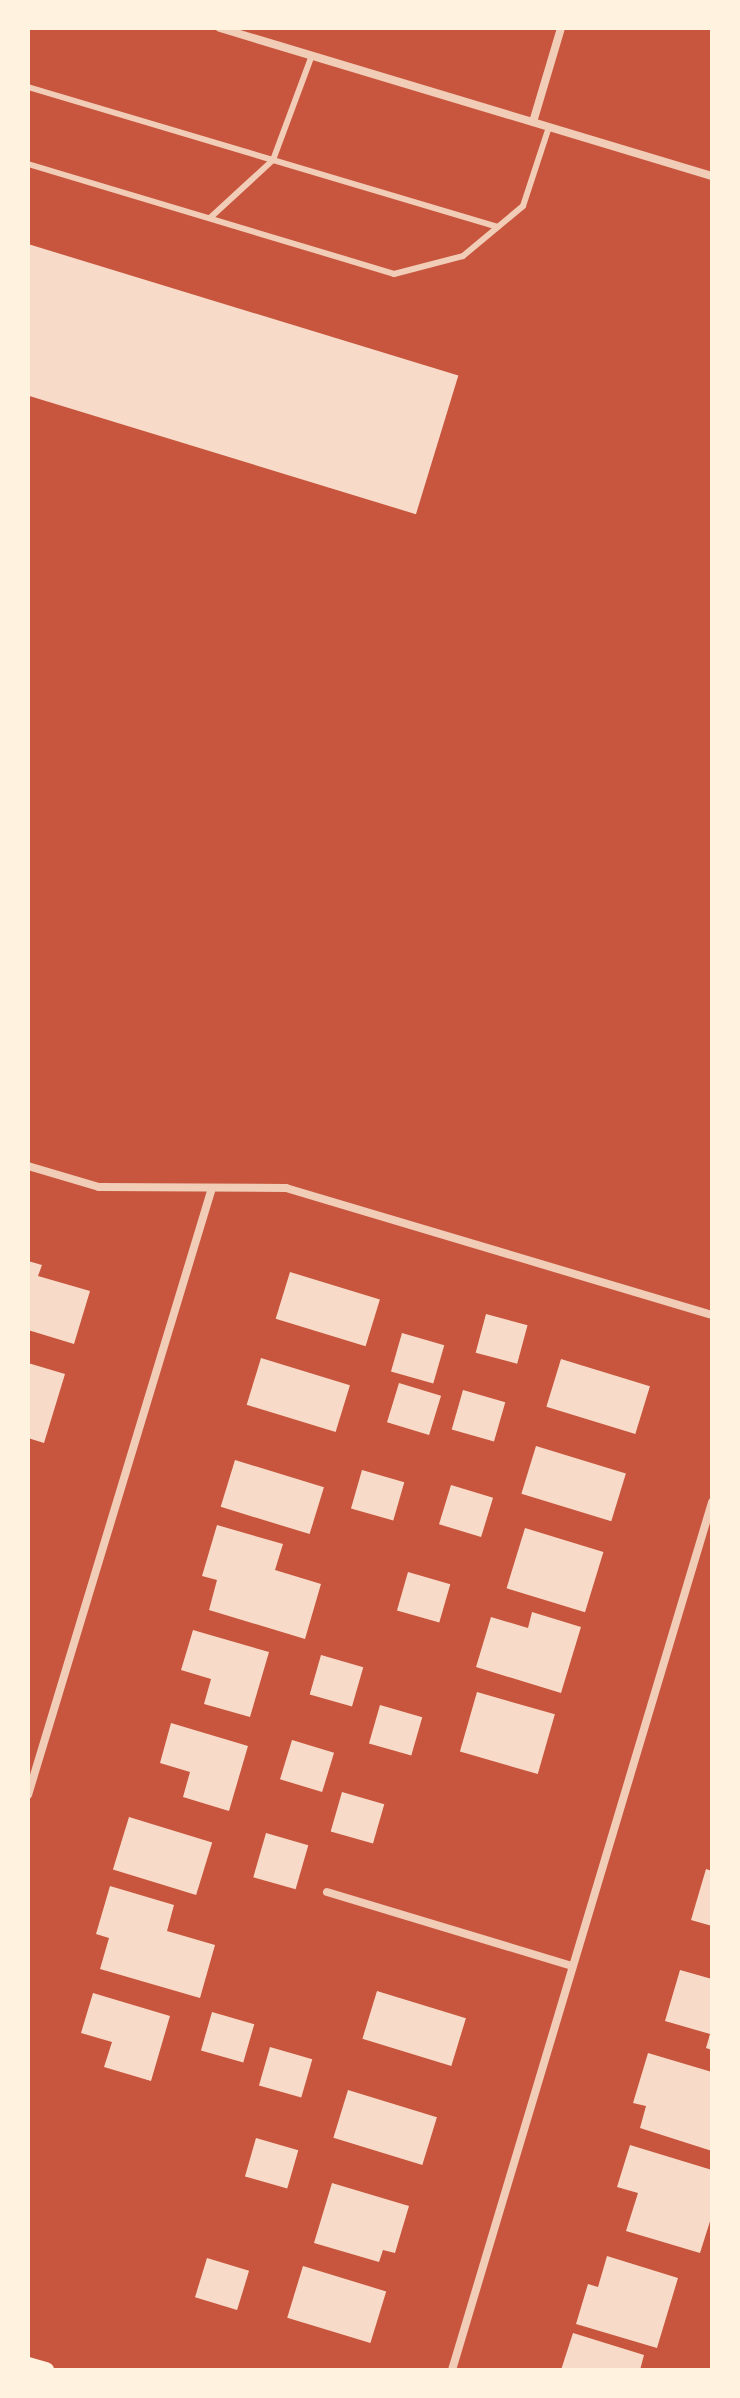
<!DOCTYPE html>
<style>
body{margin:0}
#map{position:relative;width:740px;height:2398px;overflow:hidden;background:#c8553d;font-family:Merriweather,serif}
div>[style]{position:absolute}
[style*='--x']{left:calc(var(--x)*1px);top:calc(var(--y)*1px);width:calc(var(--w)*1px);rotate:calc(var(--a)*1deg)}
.building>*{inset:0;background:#f7dbc8;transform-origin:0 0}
.service>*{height:6px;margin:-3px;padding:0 3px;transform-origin:3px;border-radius:3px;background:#f1ccb7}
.minor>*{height:8px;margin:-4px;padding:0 4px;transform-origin:4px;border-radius:4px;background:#f1ccb7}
.secondary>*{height:16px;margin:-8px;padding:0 8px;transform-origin:8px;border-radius:8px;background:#fff3e0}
span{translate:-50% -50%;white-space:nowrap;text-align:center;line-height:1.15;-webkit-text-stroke:6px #fff3e0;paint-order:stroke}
.frame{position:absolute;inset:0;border:30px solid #fff3e0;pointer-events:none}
</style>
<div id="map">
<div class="building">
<div style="left:28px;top:244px;width:450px;height:145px;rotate:17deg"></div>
<div style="clip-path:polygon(28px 1261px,42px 1265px,38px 1276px,90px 1291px,74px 1344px,28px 1330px)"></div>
<div style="left:290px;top:1272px;width:94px;height:49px;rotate:17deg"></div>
<div style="left:486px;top:1314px;width:43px;height:40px;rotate:15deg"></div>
<div style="left:402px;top:1333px;width:44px;height:40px;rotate:16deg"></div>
<div style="left:261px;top:1358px;width:93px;height:49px;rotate:17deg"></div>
<div style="left:561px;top:1359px;width:93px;height:50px;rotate:17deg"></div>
<div style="clip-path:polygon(28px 1363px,65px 1374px,44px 1443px,28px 1438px)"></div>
<div style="left:399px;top:1383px;width:44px;height:41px;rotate:17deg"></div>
<div style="left:463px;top:1390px;width:44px;height:41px;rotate:16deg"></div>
<div style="left:536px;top:1446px;width:94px;height:50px;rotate:17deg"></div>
<div style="left:235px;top:1460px;width:93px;height:49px;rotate:17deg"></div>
<div style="left:362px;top:1470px;width:44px;height:40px;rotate:16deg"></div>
<div style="left:451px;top:1485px;width:44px;height:41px;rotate:17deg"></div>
<div style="clip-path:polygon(217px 1525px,283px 1544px,275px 1570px,321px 1584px,305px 1639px,209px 1610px,217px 1580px,202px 1576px)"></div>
<div style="left:525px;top:1528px;width:82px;height:63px;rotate:17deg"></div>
<div style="left:408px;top:1572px;width:44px;height:40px;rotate:16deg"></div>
<div style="clip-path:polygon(532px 1612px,581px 1627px,561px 1693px,476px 1667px,491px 1617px,528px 1628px)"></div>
<div style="clip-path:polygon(193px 1630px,269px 1652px,250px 1717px,204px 1704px,211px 1679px,181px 1670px)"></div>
<div style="left:321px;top:1655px;width:44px;height:41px;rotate:16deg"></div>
<div style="left:477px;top:1692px;width:81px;height:62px;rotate:16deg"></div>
<div style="left:380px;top:1705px;width:44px;height:40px;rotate:16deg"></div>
<div style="clip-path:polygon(171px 1723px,248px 1746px,229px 1811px,183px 1797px,190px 1772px,160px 1763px)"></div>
<div style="left:292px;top:1740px;width:44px;height:41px;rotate:17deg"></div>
<div style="left:342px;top:1792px;width:44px;height:41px;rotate:16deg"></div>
<div style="left:129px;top:1817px;width:87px;height:55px;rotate:17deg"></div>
<div style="left:266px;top:1833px;width:44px;height:46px;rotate:16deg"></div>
<div style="clip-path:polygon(706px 1869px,712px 1871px,712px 1926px,691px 1920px)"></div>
<div style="clip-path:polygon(110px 1886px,174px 1905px,167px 1931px,215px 1945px,200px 1998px,100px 1969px,109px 1938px,96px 1934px)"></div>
<div style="clip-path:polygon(680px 1970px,712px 1979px,712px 2050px,706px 2048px,710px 2034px,665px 2021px)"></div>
<div style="left:377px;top:1991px;width:93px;height:50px;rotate:17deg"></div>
<div style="clip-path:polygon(93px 1993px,170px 2016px,151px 2081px,104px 2067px,112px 2042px,81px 2033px)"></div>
<div style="left:212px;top:2012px;width:44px;height:40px;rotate:16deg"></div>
<div style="left:270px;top:2047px;width:44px;height:40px;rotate:16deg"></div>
<div style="clip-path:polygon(648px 2053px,712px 2072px,712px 2151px,640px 2128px,646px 2106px,633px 2103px)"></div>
<div style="left:348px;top:2090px;width:93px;height:50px;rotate:17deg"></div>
<div style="left:256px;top:2138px;width:44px;height:40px;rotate:16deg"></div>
<div style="clip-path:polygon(630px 2145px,712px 2170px,712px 2215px,700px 2253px,626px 2231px,638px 2193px,617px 2187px)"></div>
<div style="clip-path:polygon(332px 2183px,409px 2206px,395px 2253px,383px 2250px,379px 2262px,314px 2243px)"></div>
<div style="clip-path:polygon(607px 2256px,678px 2278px,657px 2348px,576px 2324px,588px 2284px,598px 2287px)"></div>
<div style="left:207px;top:2258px;width:44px;height:41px;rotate:17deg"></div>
<div style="left:303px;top:2266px;width:87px;height:54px;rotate:17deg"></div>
<div style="clip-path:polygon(573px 2333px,644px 2355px,640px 2370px,561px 2370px)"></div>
</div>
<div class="service">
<div style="--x:28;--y:87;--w:490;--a:16.6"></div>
<div style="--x:28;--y:164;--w:382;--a:16.7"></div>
<div style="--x:394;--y:274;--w:71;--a:-14.6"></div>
<div style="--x:463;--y:256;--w:78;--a:-39.8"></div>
<div style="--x:523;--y:206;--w:83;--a:-71.8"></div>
<div style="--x:211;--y:217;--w:84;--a:-42.6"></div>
<div style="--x:273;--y:160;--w:112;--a:-69.6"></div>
</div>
<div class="minor">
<div style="--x:220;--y:28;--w:514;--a:16.74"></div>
<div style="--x:533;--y:122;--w:98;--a:-73.4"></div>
<div style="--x:28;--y:1166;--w:74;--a:16.5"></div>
<div style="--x:99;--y:1187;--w:187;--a:0.3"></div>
<div style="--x:286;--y:1188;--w:445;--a:16.6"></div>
<div style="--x:28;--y:1795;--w:634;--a:-73.14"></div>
<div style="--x:327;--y:1892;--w:256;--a:16.8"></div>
<div style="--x:452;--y:2370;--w:906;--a:-73.32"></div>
</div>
<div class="secondary">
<div style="--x:28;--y:2365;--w:19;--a:16"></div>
</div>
<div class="frame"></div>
</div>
